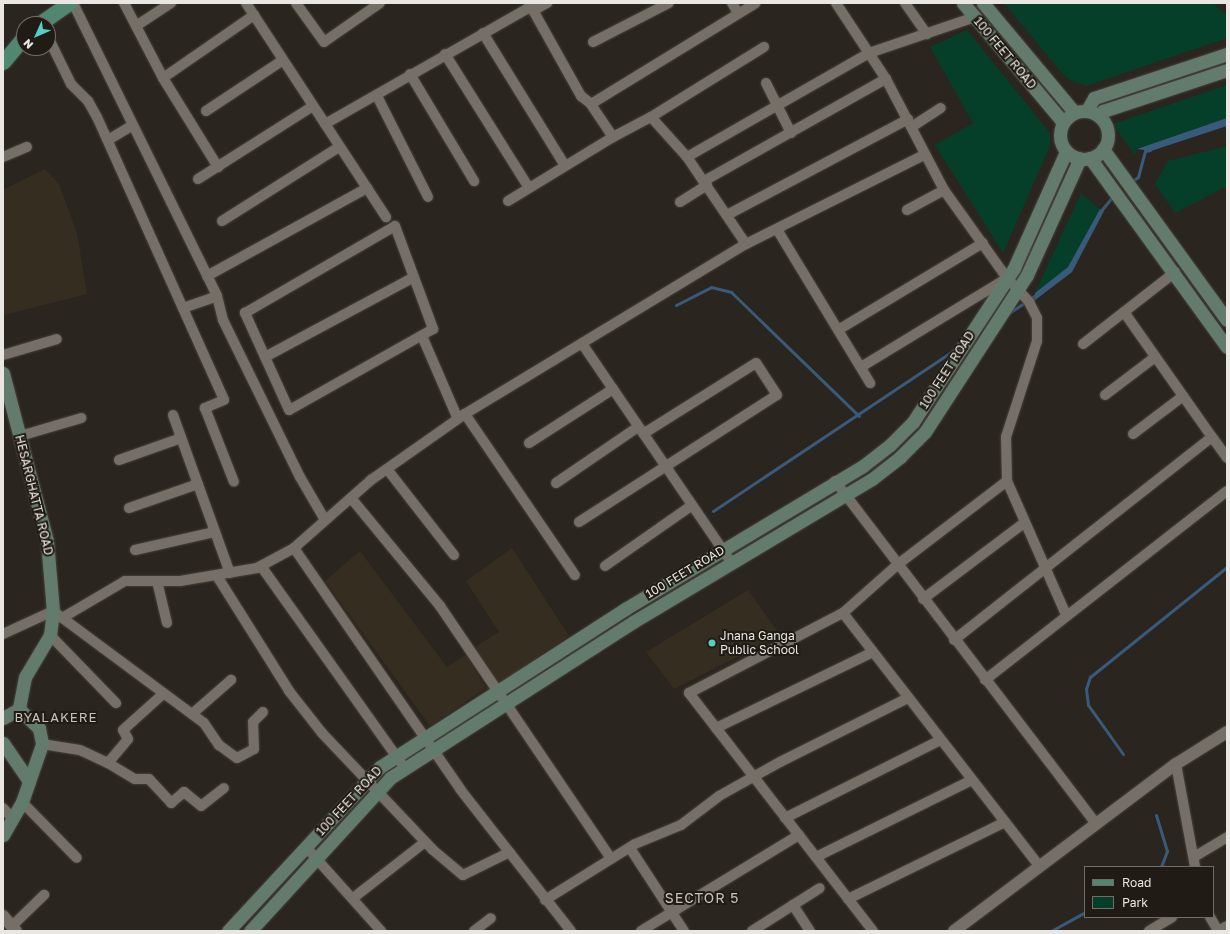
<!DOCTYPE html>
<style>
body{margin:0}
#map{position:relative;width:1230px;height:934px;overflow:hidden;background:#2a251e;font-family:"Golos Text",sans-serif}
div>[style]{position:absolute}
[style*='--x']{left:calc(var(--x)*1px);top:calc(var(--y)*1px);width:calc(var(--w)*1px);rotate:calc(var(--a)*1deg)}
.built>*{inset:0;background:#362d21}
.green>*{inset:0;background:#063f29}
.water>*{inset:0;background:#385a7b}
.stream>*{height:3px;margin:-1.5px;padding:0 1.5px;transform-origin:1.5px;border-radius:1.5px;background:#385a7b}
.roads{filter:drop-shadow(0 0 1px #47423c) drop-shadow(0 0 1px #47423c)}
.minor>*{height:10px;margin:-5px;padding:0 5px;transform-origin:5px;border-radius:5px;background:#756f67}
.tertiary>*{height:12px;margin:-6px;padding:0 6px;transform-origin:6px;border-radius:6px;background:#756f67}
.secondary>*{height:13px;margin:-6.5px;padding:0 6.5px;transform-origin:6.5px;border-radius:6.5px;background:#627b6c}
.secondary>.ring{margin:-6.5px;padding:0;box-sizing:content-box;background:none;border:13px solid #627b6c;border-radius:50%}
.primary>*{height:15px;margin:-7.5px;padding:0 7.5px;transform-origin:7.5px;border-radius:7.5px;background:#4f8771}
.dots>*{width:11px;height:11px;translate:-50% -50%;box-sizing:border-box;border:2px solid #201b15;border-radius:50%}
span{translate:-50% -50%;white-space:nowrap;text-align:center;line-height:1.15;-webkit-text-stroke:4px #201b15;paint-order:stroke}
.street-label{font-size:12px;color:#eae6e2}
.poi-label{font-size:12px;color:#eae6e2}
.left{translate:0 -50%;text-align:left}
.neighbourhood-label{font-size:13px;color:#c7c0b8;letter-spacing:1px}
.quarter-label{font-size:14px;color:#c7c0b8;letter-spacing:1px}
.frame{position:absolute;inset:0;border:4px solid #eae6e2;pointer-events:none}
.legend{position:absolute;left:1084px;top:866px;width:130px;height:52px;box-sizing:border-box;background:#201b15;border:1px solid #716c67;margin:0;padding:5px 7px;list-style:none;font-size:12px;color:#eae6e2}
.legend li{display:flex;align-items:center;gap:8px;height:20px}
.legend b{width:20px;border:1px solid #716c67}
.north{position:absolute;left:16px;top:16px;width:40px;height:40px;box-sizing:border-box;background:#201b15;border:1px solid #716c67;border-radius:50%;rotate:225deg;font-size:11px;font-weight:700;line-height:16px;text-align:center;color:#eae6e2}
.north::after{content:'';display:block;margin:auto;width:14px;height:18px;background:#55cec6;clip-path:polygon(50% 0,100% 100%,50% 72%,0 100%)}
</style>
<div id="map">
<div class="built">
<div style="clip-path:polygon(45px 169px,59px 184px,77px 233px,87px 294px,4px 315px,3px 190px)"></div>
<div style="clip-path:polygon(512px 548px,569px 636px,499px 683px,475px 647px,499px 632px,466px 581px)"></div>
<div style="clip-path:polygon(360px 551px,447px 667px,466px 655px,486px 688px,430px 726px,325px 581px)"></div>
<div style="clip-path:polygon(748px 590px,780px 635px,674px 689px,646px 652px)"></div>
</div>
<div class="green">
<div style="clip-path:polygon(1004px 3px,1213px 3px,1227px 16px,1227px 38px,1086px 86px,1066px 78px)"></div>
<div style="clip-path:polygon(967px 30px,1050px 133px,1050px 146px,1003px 253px,935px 145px,973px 123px,930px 47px)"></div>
<div style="clip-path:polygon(1227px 85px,1227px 118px,1137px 149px,1135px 155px,1113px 124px)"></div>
<div style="clip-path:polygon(1227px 146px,1227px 186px,1175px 213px,1155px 184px,1168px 161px)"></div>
<div style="clip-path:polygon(1081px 193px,1100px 209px,1068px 267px,1035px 293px)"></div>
</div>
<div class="water">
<div style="clip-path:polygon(1227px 118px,1227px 126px,1151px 151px,1137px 149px)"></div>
<div style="clip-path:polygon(1100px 209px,1104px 211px,1072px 272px,1034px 301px,1035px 293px,1068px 267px)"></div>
</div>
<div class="stream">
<div style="--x:1131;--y:182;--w:9;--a:-36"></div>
<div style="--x:1138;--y:177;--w:27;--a:-75"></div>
<div style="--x:1145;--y:151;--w:5;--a:-11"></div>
<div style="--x:1100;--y:212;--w:22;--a:-51"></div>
<div style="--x:676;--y:305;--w:39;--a:-27"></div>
<div style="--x:711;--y:287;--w:21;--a:14"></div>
<div style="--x:731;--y:292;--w:178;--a:44.1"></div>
<div style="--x:1009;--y:313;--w:34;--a:-34"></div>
<div style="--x:713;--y:511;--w:290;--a:-33.7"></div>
<div style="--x:1123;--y:754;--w:60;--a:-125.5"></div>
<div style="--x:1088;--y:705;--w:16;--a:-97"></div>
<div style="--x:1086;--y:689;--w:13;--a:-72"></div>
<div style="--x:1090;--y:677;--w:176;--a:-38.8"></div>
<div style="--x:1156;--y:815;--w:38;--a:73"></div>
<div style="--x:1167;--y:851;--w:17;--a:111"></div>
<div style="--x:1051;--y:931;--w:39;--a:-29"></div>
</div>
<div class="roads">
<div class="minor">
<div style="--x:73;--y:3;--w:326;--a:63.8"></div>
<div style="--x:217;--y:296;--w:25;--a:76"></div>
<div style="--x:223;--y:320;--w:175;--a:63.9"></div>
<div style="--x:300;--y:477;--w:50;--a:59.8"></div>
<div style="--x:124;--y:3;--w:85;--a:62.5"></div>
<div style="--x:163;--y:78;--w:105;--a:58.3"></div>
<div style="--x:246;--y:3;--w:256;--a:56.8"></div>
<div style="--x:296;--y:3;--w:48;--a:54.3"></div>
<div style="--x:324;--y:42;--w:68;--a:-34.9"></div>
<div style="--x:529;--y:3;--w:107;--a:60.8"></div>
<div style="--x:581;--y:96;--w:11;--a:38"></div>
<div style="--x:590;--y:103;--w:41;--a:55.9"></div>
<div style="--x:613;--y:137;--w:43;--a:-27.8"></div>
<div style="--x:651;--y:117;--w:54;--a:48"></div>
<div style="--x:687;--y:157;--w:105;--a:55.9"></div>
<div style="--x:732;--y:3;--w:12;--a:59"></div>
<div style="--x:836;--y:3;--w:91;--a:56.7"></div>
<div style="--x:886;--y:79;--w:125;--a:62.4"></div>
<div style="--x:944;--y:190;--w:108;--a:54.4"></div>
<div style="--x:1007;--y:278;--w:33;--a:47"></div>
<div style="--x:1029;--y:302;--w:18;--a:63"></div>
<div style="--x:1037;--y:318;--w:23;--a:90"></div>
<div style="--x:1037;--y:341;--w:101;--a:107.9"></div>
<div style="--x:1006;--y:437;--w:44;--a:88.7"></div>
<div style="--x:905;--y:3;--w:38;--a:55"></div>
<div style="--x:534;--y:10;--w:15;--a:-28"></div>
<div style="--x:136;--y:26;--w:42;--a:-33.3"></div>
<div style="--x:483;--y:33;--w:156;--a:58.3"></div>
<div style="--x:48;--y:37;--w:52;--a:63.9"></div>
<div style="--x:71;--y:84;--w:24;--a:45"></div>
<div style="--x:88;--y:101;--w:18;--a:61"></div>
<div style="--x:97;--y:117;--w:310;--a:65.8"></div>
<div style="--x:224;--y:400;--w:21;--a:157"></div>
<div style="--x:205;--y:408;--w:79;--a:68.6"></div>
<div style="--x:593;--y:42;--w:85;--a:-27.2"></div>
<div style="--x:445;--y:54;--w:158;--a:57.9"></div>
<div style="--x:410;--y:74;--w:125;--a:59.1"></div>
<div style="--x:163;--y:78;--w:111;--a:-34.7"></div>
<div style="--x:766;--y:83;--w:56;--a:63.4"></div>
<div style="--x:377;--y:96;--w:113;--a:63.2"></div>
<div style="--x:591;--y:104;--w:193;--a:-31.5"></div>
<div style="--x:206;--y:111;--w:92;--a:-33.5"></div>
<div style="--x:651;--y:117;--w:133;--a:-31.8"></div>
<div style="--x:325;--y:124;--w:238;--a:-29.7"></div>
<div style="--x:913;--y:126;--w:33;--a:-33"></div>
<div style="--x:108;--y:140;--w:27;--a:-31"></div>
<div style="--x:3;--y:157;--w:26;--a:-23"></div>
<div style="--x:687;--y:157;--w:210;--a:-29.7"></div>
<div style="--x:869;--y:53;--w:112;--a:-18.8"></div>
<div style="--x:198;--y:179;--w:136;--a:-32.4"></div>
<div style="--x:704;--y:181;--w:209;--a:-29.3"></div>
<div style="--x:508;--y:201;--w:123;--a:-31.4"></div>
<div style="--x:680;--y:202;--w:32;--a:-32"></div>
<div style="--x:907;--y:210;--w:42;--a:-28.4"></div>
<div style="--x:727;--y:215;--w:205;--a:-27.9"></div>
<div style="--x:222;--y:221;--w:138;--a:-32.3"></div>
<div style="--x:395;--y:226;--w:110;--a:69.7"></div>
<div style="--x:433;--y:329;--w:165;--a:150.6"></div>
<div style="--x:289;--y:410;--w:107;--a:-114.4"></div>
<div style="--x:245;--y:313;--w:173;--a:-30.1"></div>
<div style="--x:778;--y:231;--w:178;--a:58.8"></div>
<div style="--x:207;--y:276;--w:183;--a:-28.8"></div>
<div style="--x:183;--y:308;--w:36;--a:-19"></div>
<div style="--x:1124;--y:312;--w:153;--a:54.9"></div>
<div style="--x:838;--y:330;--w:169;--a:-31"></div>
<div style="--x:422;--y:336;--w:90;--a:66.6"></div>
<div style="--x:1083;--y:344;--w:117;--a:-38"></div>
<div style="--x:583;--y:345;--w:263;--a:55.7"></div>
<div style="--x:3;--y:355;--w:56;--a:-16.5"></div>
<div style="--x:265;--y:357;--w:169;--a:-28.2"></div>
<div style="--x:861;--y:367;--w:170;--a:-31.3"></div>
<div style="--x:1105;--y:395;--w:63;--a:-37.2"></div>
<div style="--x:465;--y:414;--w:195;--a:55.7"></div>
<div style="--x:173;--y:415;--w:168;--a:70.2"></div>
<div style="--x:1133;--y:434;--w:63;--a:-37.2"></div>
<div style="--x:20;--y:436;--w:64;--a:-16.4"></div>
<div style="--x:529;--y:443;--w:100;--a:-32.7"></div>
<div style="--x:119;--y:460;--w:66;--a:-19.5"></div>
<div style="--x:387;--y:469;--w:109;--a:52.1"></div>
<div style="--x:835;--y:481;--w:431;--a:52.7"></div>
<div style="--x:556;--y:483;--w:99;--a:-34.3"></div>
<div style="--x:351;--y:498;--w:140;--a:50.5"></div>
<div style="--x:440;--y:606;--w:305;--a:55.9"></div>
<div style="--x:129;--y:508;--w:73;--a:-19.2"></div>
<div style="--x:579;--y:522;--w:235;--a:-32.7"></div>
<div style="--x:777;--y:395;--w:38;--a:-123"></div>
<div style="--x:756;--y:363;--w:133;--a:147.9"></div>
<div style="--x:294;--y:548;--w:293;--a:55.4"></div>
<div style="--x:460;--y:789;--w:180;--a:52"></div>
<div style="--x:135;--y:550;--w:82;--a:-12.7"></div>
<div style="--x:261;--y:566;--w:249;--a:54.6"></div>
<div style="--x:605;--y:566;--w:105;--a:-34.9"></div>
<div style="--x:217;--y:576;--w:136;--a:57.9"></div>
<div style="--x:289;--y:691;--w:53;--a:51.8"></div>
<div style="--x:322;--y:733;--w:161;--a:46.5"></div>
<div style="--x:433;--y:850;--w:39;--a:40"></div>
<div style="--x:463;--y:875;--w:52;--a:-26.1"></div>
<div style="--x:157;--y:581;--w:43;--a:76.6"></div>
<div style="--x:923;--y:599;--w:126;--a:-37"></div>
<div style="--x:843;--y:613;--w:321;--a:52.2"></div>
<div style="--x:62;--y:618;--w:73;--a:-30.4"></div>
<div style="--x:125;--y:581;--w:55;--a:0"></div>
<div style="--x:180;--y:581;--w:78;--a:-9.6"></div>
<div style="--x:257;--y:568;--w:42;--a:-28.4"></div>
<div style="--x:294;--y:548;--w:103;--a:-41.4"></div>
<div style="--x:371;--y:480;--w:115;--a:-35.1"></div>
<div style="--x:465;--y:414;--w:328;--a:-31.2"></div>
<div style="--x:746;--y:244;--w:199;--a:-26.6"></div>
<div style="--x:3;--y:634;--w:55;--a:-24.7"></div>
<div style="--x:53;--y:611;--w:188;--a:36.6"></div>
<div style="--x:204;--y:723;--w:27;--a:56"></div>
<div style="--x:219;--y:745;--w:22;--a:36"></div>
<div style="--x:237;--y:758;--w:19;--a:-28"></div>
<div style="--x:254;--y:749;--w:27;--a:-92"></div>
<div style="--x:253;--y:722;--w:14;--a:-45"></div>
<div style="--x:50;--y:635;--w:95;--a:45.9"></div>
<div style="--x:954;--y:640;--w:328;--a:-38.2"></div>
<div style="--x:1212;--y:437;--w:26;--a:54"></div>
<div style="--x:985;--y:680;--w:307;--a:-38"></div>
<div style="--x:192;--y:714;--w:52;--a:-41.1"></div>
<div style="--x:716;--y:728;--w:174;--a:-25.8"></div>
<div style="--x:42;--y:744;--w:38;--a:9"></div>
<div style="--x:80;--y:750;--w:31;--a:25"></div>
<div style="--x:108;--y:763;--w:31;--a:-50"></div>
<div style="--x:128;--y:739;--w:10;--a:-119"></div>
<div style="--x:123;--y:730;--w:54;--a:-42"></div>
<div style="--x:108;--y:763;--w:31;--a:31"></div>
<div style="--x:135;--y:779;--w:14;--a:0"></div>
<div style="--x:149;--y:779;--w:33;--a:47"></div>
<div style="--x:171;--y:803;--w:17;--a:-40"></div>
<div style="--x:184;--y:792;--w:22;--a:39"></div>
<div style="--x:201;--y:806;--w:29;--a:-38"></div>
<div style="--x:1176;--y:764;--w:105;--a:79.5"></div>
<div style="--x:22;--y:802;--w:78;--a:45.5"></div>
<div style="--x:3;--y:808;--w:15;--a:48"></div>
<div style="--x:785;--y:818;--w:174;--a:-26.6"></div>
<div style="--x:306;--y:847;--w:113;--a:48.2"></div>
<div style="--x:630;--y:848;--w:99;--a:57"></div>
<div style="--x:816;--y:857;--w:174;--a:-26.3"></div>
<div style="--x:1194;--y:857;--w:39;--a:-31"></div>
<div style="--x:357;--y:895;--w:86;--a:-37.9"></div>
<div style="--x:848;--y:899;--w:175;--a:-26.1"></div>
<div style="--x:545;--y:900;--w:106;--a:-31.9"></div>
<div style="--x:635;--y:844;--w:50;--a:-22.4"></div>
<div style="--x:681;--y:825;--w:48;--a:-37.3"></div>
<div style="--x:719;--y:796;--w:70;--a:-29.1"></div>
<div style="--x:780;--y:762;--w:143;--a:-26.6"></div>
<div style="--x:793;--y:905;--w:31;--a:57"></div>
<div style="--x:1210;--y:917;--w:16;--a:60"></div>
<div style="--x:12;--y:926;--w:45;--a:-44.1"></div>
<div style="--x:474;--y:931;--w:21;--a:-37"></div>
<div style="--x:641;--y:931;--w:185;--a:-31.3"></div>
<div style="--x:752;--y:931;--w:80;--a:-32.3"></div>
<div style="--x:873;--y:931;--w:301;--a:-127.7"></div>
<div style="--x:689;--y:693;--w:174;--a:-27.5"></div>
<div style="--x:843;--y:613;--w:72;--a:-41.6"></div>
<div style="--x:897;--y:565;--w:138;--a:-37.4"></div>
<div style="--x:1007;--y:481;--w:146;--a:66.2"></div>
<div style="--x:1149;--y:931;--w:27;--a:-31"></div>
<div style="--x:1218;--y:931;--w:10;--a:-29"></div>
</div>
<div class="tertiary">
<div style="--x:3;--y:916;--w:20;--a:49"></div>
<div style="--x:954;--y:931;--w:278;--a:-37"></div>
<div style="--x:1176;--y:764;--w:60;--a:-32.1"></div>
</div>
<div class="secondary">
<div style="--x:963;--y:3;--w:155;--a:50"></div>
<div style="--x:983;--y:3;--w:142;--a:50.1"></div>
<div style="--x:1087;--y:110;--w:14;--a:-60"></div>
<div style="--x:1094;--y:98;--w:140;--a:-18.3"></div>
<div class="ring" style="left:1060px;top:111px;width:35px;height:35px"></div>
<div style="--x:1100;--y:117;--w:7;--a:-63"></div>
<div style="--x:1103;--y:111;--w:131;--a:-18.3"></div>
<div style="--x:1103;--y:149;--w:211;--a:54.1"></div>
<div style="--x:1090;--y:158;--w:233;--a:54.1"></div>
<div style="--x:3;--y:373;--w:174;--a:75.3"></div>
<div style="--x:47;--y:541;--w:70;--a:85.1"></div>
<div style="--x:53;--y:611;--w:24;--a:97"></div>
<div style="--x:50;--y:635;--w:49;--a:120.8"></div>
<div style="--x:25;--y:677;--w:33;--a:101"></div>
<div style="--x:19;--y:709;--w:28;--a:44"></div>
<div style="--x:39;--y:728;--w:16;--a:79"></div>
<div style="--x:42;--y:744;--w:61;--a:109"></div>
<div style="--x:22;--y:802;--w:38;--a:120"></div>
<div style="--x:3;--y:718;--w:18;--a:-29"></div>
<div style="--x:3;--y:743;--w:46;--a:55.6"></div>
<div style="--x:228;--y:931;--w:224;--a:-47.2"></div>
<div style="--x:380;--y:767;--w:292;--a:-32.8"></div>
<div style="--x:625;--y:609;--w:278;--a:-31"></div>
<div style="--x:863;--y:466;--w:34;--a:-38"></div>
<div style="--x:890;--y:445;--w:33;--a:-45"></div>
<div style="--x:913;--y:422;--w:184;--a:-56.7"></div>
<div style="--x:1014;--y:268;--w:127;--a:-65.9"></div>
<div style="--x:250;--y:931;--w:207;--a:-47.5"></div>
<div style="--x:390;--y:778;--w:289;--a:-32.7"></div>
<div style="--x:633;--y:622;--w:279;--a:-30.9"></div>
<div style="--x:872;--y:479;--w:36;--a:-38"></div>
<div style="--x:900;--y:457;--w:35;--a:-45"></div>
<div style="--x:925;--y:432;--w:187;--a:-57"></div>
<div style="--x:1027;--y:275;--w:128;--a:-65.6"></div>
</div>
<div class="primary">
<div style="--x:39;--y:24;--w:37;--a:-35"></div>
<div style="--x:3;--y:62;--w:33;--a:-50"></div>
</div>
</div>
<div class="dots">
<div style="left:712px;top:643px;background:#55cec6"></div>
</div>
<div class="street-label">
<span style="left:1005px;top:53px;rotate:50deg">100 FEET ROAD</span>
<span style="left:947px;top:370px;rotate:-57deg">100 FEET ROAD</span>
<span style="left:34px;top:495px;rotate:76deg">HESARGHATTA ROAD</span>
<span style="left:685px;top:572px;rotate:-31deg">100 FEET ROAD</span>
<span style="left:349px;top:801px;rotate:-47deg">100 FEET ROAD</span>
</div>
<div class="poi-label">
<span class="left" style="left:720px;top:643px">Jnana Ganga<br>Public School</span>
</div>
<div class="neighbourhood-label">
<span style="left:56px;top:717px">BYALAKERE</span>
</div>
<div class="quarter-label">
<span style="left:702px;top:898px">SECTOR 5</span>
</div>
<div class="frame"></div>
<ul class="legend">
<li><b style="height:5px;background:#4f8771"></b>Road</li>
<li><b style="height:11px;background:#063f29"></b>Park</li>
</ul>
<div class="north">N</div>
</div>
